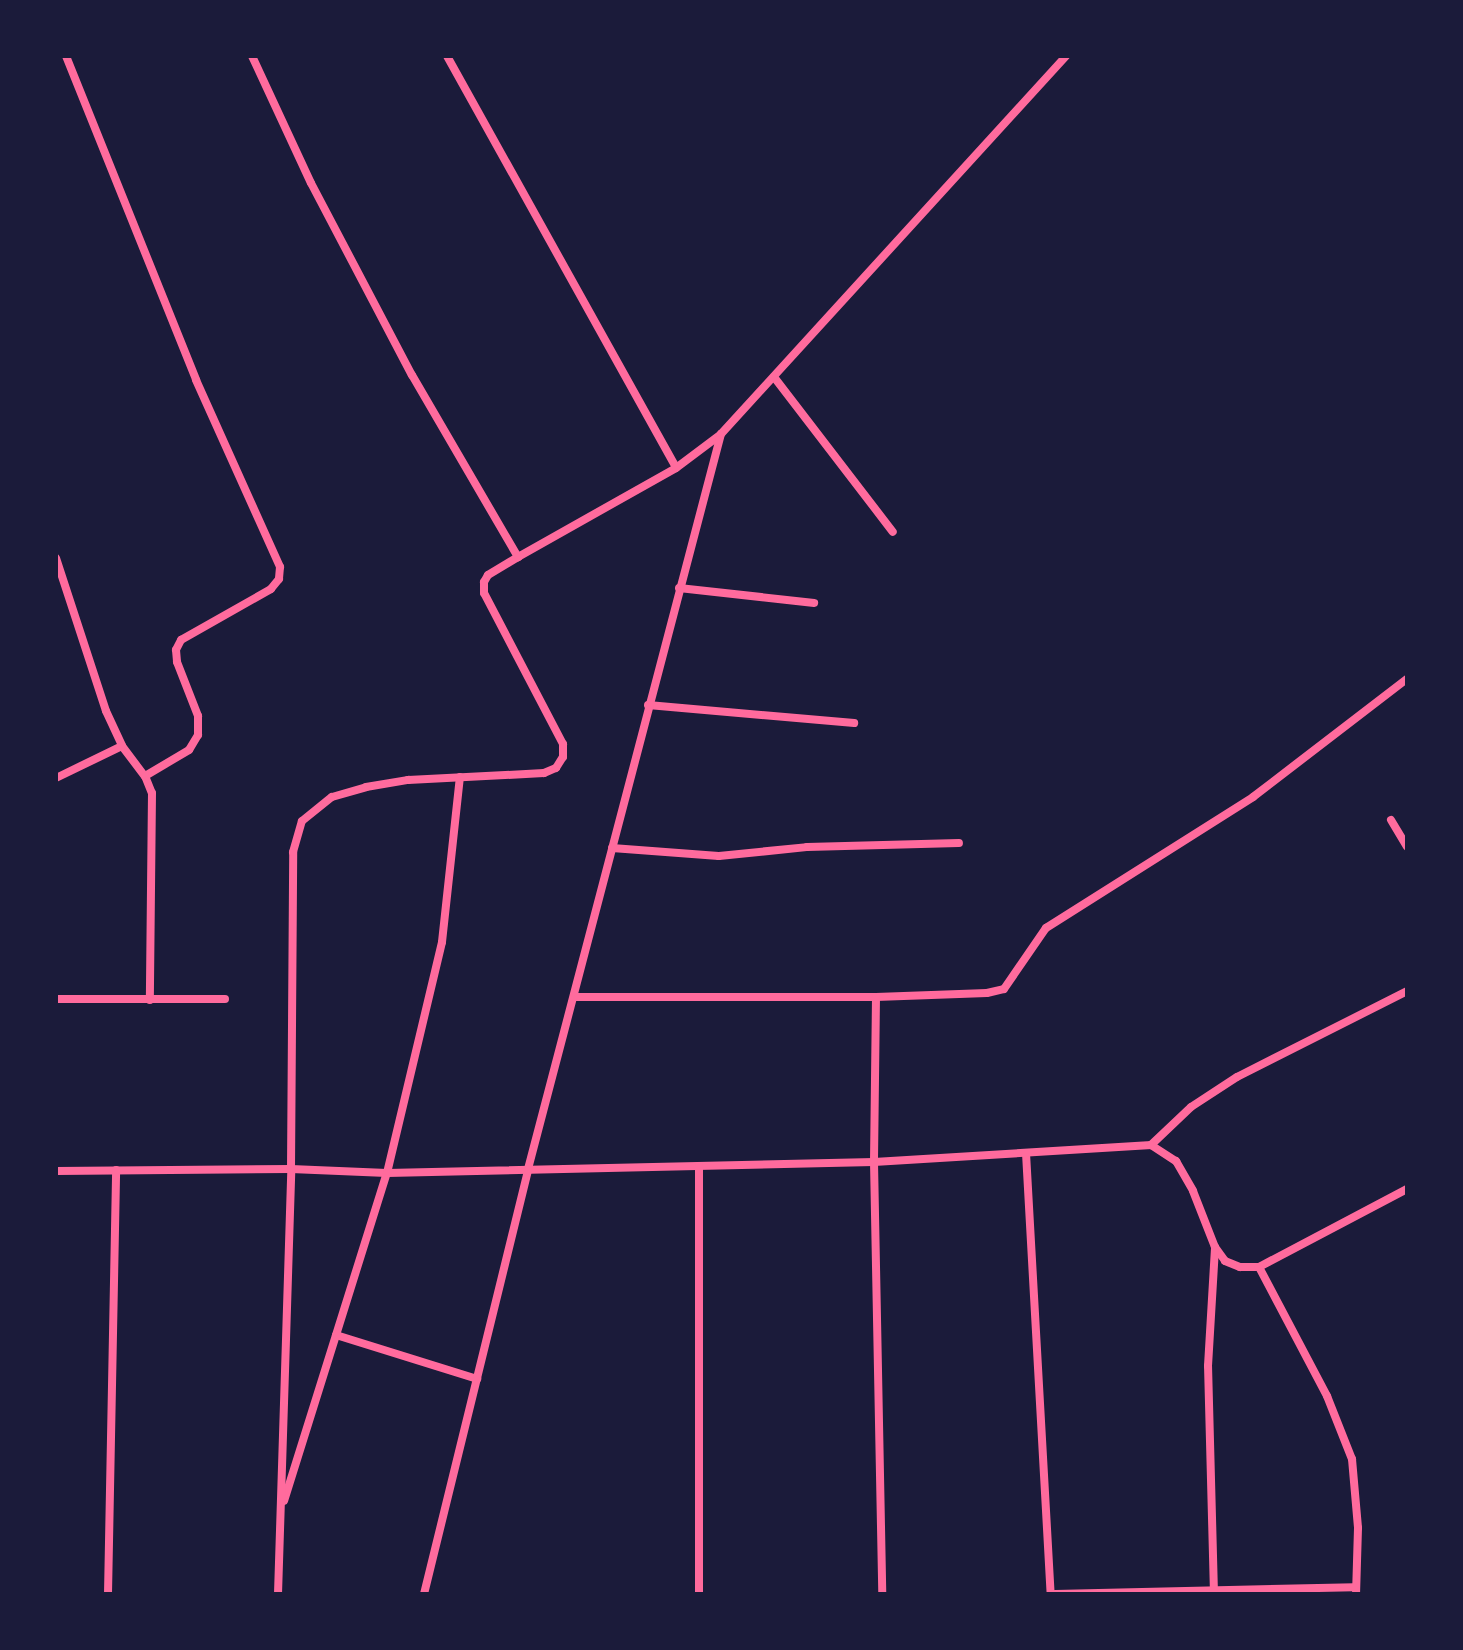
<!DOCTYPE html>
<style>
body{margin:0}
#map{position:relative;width:1463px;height:1650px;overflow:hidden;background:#1b1b3a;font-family:Cabin,sans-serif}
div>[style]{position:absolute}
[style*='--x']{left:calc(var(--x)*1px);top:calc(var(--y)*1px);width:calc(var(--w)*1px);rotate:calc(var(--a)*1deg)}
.minor>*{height:8px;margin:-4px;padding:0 4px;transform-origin:4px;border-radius:4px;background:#ff6b9d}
span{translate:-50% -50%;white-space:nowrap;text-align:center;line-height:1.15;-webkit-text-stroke:6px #1b1b3a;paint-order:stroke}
.frame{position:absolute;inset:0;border:58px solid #1b1b3a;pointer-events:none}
</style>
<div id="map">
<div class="minor">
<div style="--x:66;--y:56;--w:349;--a:68.1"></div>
<div style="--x:196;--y:380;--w:205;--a:65.8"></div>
<div style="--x:280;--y:567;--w:12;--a:95"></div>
<div style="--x:279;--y:579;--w:13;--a:129"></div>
<div style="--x:271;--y:589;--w:103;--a:150.5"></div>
<div style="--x:181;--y:640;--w:11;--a:117"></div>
<div style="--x:176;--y:650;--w:12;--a:85"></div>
<div style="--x:177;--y:662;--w:58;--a:68.7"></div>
<div style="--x:198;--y:716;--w:19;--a:90"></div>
<div style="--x:198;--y:735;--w:17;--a:121"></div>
<div style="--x:189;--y:750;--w:51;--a:149.4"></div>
<div style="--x:252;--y:56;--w:140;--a:65.1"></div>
<div style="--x:311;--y:183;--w:217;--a:62.3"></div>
<div style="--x:412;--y:375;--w:211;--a:59.8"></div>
<div style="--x:447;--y:56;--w:471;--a:60.9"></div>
<div style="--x:774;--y:377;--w:195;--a:52.5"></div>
<div style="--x:56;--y:558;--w:161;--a:71.9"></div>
<div style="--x:106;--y:711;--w:38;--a:65"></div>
<div style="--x:122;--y:746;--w:38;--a:53"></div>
<div style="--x:145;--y:776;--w:18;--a:68"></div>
<div style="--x:152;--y:793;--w:207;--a:90.6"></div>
<div style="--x:679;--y:588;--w:136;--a:6.3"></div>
<div style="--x:648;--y:705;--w:207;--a:5"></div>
<div style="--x:56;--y:778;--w:73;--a:-25.9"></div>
<div style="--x:1391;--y:820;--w:31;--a:59"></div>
<div style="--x:612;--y:848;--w:107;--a:4.3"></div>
<div style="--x:719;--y:856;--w:88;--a:-5.8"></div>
<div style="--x:807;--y:847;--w:152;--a:-1.5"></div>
<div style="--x:574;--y:997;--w:302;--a:0"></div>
<div style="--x:876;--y:997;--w:111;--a:-2.1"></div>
<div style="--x:987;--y:993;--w:17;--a:-13"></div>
<div style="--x:1004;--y:989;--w:74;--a:-55.5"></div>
<div style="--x:1046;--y:928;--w:245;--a:-32.3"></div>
<div style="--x:1253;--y:797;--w:194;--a:-37.5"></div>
<div style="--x:876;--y:997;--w:165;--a:90.7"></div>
<div style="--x:874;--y:1162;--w:432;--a:88.9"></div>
<div style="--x:56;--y:999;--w:169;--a:0"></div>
<div style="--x:1151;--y:1145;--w:55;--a:-43.5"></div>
<div style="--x:1191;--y:1107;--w:55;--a:-33.1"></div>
<div style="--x:1237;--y:1077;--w:191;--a:-26.8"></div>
<div style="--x:1026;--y:1153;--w:442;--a:86.8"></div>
<div style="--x:56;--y:1171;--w:235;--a:-0.5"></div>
<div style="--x:291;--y:1169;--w:96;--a:2.4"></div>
<div style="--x:387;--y:1173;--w:487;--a:-1.3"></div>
<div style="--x:874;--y:1162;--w:278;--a:-3.5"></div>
<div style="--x:1151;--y:1145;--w:30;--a:33"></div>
<div style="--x:1176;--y:1161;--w:34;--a:60"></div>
<div style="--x:1193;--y:1191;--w:60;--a:68.6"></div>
<div style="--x:1215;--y:1247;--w:17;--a:54"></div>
<div style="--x:1225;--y:1261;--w:16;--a:22"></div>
<div style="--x:1240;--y:1267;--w:19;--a:0"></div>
<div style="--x:1259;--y:1267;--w:167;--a:-27.8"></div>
<div style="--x:1259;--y:1267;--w:146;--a:62.2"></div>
<div style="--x:1327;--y:1396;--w:68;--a:68.4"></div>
<div style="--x:1352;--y:1459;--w:69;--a:85"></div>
<div style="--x:1358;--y:1528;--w:66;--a:91.7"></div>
<div style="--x:336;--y:1335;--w:148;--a:17.3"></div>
<div style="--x:284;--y:1501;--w:344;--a:-72.6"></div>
<div style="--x:387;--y:1173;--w:237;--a:-76.6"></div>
<div style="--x:442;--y:942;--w:166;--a:-83.8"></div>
<div style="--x:108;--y:1594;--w:424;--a:-88.9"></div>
<div style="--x:278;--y:1594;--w:425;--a:-88.2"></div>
<div style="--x:291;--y:1169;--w:317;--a:-89.6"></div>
<div style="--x:293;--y:852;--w:32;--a:-74"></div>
<div style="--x:302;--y:821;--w:38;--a:-39"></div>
<div style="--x:332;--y:797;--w:35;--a:-16"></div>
<div style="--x:366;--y:787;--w:43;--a:-9.5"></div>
<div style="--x:408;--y:780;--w:136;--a:-2.9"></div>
<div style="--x:544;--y:773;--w:13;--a:-23"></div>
<div style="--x:556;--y:768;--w:13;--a:-58"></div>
<div style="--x:563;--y:757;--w:13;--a:-90"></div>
<div style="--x:563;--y:744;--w:170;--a:-117.6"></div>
<div style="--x:484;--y:593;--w:11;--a:-90"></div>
<div style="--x:484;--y:582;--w:8;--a:-60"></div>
<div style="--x:488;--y:575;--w:35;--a:-31"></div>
<div style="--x:518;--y:557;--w:181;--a:-29.4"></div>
<div style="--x:676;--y:468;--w:55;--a:-36.9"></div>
<div style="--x:424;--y:1594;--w:438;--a:-76.2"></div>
<div style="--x:528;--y:1169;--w:760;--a:-75.29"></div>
<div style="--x:721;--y:434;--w:512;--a:-47.61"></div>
<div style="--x:699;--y:1594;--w:428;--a:-90"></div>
<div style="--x:1055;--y:1594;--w:299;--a:-1.3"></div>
<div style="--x:1214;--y:1594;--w:228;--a:-91.5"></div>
<div style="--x:1208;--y:1366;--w:119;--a:-86.6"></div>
</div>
<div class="frame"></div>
</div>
